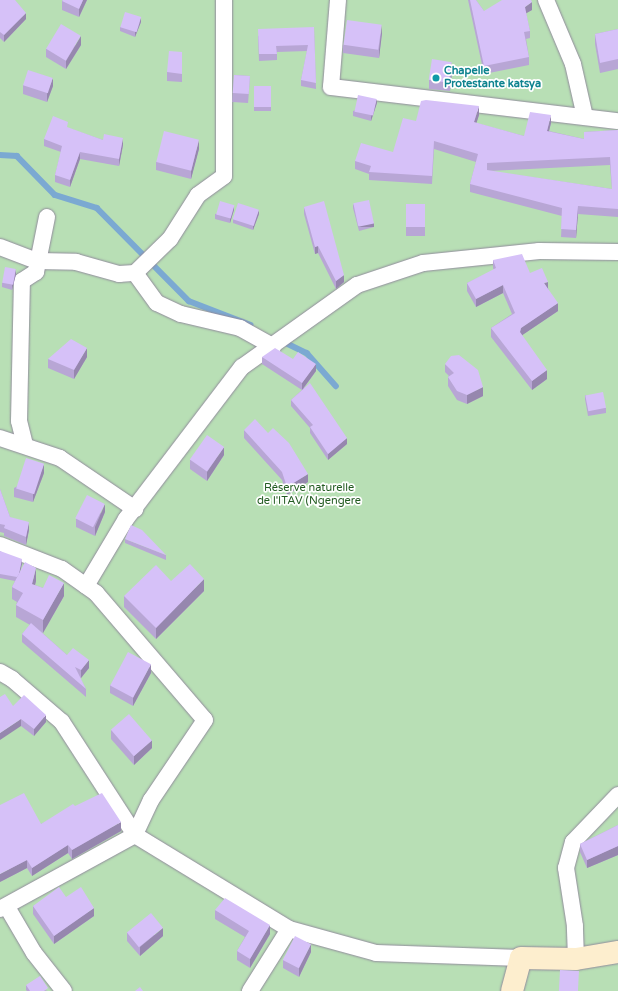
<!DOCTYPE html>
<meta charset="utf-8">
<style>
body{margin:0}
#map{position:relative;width:618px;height:991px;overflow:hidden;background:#e8e2f4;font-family:"Varela Round",sans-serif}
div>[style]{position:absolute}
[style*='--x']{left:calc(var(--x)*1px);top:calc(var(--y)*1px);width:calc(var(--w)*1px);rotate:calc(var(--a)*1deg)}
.green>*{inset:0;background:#b8dfb5;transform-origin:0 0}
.stream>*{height:5.5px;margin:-2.75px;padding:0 2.75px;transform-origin:2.75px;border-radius:2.75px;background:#7ba9d2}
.roads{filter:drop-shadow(0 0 1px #918b9c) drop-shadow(0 0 1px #918b9c)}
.street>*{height:16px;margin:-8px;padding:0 8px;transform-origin:8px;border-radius:8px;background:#fff}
.secondary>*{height:22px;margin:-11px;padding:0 11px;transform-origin:11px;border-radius:11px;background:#fdeece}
.wall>*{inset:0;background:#b8a6d5;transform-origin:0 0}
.shaded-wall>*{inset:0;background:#9687ae;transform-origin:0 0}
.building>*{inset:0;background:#d6c1f8;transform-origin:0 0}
.dots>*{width:11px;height:11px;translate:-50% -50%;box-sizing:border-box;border:2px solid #fff;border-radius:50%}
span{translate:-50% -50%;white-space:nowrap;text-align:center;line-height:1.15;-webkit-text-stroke:3.5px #fff;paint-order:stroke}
.culture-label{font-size:11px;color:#0d838f;font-weight:700}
.left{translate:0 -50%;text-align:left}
.park-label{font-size:11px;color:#225b21}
</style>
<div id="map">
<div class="green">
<div style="left:0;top:0;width:618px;height:991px"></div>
</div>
<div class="stream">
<div style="--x:0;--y:155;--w:17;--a:3"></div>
<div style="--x:17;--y:156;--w:54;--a:45.7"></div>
<div style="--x:55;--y:195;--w:44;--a:17.2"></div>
<div style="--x:97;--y:208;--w:131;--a:45.3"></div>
<div style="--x:189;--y:301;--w:66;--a:21.2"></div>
<div style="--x:282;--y:341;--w:28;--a:26"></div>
<div style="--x:307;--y:353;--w:44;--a:48.7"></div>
</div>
<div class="roads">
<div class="street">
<div style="--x:338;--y:0;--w:87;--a:94.6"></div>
<div style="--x:331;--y:87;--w:289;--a:6.8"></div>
<div style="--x:546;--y:0;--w:69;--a:67.1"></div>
<div style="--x:573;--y:64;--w:54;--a:77.2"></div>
<div style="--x:0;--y:247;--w:40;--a:21"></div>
<div style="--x:37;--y:261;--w:39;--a:1"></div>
<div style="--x:76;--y:262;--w:45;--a:15.6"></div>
<div style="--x:119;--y:274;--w:16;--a:-4"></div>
<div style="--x:135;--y:273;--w:49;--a:-44.2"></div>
<div style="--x:170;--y:239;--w:52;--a:-57.5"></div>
<div style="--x:198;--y:195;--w:32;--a:-36"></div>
<div style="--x:224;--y:176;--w:176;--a:-90"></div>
<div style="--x:135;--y:273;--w:37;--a:54"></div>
<div style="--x:157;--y:303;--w:26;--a:25"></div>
<div style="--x:181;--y:314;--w:61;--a:13.3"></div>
<div style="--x:240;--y:328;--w:38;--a:29"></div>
<div style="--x:0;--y:438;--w:63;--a:18.4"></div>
<div style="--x:60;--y:458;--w:91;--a:34.2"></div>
<div style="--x:25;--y:445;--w:25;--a:-104"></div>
<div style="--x:19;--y:421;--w:140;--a:-88.8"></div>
<div style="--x:22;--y:281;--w:17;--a:-33"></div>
<div style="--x:36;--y:272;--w:56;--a:-78.7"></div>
<div style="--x:0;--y:545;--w:66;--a:21.2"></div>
<div style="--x:62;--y:569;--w:42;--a:35.2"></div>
<div style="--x:96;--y:593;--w:167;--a:49.4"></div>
<div style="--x:205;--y:720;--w:97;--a:124"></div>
<div style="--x:151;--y:800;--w:38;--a:115"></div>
<div style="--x:135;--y:835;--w:154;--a:151.3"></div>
<div style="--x:86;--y:586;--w:78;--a:-59.2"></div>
<div style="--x:126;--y:519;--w:191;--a:-52.7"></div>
<div style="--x:242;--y:367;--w:141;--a:-35.5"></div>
<div style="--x:357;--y:285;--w:70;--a:-18.4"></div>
<div style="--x:423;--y:263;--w:117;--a:-5.9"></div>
<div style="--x:539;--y:251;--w:79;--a:0.7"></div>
<div style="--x:0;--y:672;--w:14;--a:30"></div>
<div style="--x:12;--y:679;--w:66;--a:40.7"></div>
<div style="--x:62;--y:722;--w:135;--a:57.1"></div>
<div style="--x:135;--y:835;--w:180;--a:31.4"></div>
<div style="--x:289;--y:929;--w:90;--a:15.4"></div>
<div style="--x:376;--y:953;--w:145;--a:2"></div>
<div style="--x:7;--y:907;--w:53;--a:59.6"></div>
<div style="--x:34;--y:953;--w:48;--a:51.7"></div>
<div style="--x:576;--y:959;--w:33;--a:-92"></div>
<div style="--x:575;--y:926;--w:59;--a:-98.8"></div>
<div style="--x:566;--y:868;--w:27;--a:-75"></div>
<div style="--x:573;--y:842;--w:65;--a:-46.2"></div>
<div style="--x:250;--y:991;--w:73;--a:-57.8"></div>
</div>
<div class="secondary">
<div style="--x:512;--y:991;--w:34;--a:-75"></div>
<div style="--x:521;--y:958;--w:55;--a:1"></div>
<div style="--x:576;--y:959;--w:43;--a:-9.5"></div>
</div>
</div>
<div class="wall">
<div style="clip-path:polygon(0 0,26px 19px,4px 42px,0 38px)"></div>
<div style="clip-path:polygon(63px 0,87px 0,79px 17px,62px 10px,62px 1px)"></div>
<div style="clip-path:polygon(468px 0,476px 0,484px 11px,532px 10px,526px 13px,530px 31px,530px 38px,526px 39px,529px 57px,529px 65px,484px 74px)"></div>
<div style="clip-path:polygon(141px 22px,135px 37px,120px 31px,120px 27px)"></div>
<div style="clip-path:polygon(314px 27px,316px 89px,301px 86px,301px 80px,307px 51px,277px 52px,277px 60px,259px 61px,258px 36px)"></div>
<div style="clip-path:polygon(618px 29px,618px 69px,600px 73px,595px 44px,595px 34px)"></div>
<div style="clip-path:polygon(382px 33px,379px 58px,343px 53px,343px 45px)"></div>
<div style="clip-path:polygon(81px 45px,66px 69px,46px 57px,46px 49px)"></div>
<div style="clip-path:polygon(182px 52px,182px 82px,167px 81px,167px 72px)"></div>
<div style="clip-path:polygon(452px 71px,450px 91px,429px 89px,429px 80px)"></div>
<div style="left:234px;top:75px;width:16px;height:27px;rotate:4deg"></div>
<div style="clip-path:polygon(23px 85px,53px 86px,47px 102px,23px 94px)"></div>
<div style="left:254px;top:86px;width:17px;height:25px"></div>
<div style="clip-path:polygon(377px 103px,371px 121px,353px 116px,353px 111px)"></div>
<div style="clip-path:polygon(evenodd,479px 115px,476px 123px,524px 136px,551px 123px,549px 131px,584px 139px,584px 132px,618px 130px,618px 217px,578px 214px,576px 238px,561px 237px,562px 216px,470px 192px,470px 184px,476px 162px,434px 149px,432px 184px,369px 180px,369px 174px,355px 169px,355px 161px,393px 152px,416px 121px,479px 115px,610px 165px,612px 189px,489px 171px,610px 165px)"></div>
<div style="clip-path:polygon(68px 128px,103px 140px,123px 145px,119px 166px,80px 159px,70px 187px,55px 182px,55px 175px,61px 152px,44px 146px,44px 139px)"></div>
<div style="clip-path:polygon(199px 149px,191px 179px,156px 170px,156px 162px)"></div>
<div style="clip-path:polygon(353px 204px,374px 227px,359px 231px,353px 208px)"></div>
<div style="left:406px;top:204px;width:19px;height:32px"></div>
<div style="clip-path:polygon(304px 207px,344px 282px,336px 289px,318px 253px,315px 254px,304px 214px)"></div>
<div style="clip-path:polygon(234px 210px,230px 223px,215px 219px,215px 214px)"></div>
<div style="clip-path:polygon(259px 214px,253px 230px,233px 223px,233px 219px)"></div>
<div style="clip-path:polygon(493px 260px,530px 273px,548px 288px,558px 311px,522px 335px,547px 379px,532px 390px,491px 337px,491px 328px,512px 314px,503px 293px,476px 307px,467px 291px,467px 283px,494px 270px,493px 268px)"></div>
<div style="clip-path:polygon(16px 274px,12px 290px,2px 287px,2px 283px)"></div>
<div style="clip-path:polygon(87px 357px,74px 379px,48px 368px,48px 359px)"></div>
<div style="clip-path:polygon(262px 357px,316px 371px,304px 388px,347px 444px,328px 460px,310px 433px,310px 428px,291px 406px,291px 400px,302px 390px,262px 364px)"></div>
<div style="clip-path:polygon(445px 364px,483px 396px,467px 404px,457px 400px,448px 386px,448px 377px,449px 376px,445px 372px)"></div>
<div style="clip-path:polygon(585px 395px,606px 408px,606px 413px,588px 416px,585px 399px)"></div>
<div style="clip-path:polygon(244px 430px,308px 482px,287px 495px,282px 480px,244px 438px)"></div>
<div style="clip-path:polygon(224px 455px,207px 481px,190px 469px,190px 460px)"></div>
<div style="clip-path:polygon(44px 473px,33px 502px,14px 497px,14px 488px)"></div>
<div style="clip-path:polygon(0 489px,10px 517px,29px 530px,26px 545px,4px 536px,4px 533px,0 532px)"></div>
<div style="clip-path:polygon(105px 512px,95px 536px,76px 527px,76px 519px)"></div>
<div style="clip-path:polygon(125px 539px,166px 555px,166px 560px,125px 543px)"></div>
<div style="clip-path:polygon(0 551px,22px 564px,20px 571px,36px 581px,35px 585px,64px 596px,43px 633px,39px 630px,67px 655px,89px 668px,81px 678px,80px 678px,86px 689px,86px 697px,22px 642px,22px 634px,30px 625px,16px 617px,16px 605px,17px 602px,12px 599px,12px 587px,15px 581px,0 578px)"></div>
<div style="clip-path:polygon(171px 581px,204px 591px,156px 639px,124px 607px,124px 596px)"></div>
<div style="clip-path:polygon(151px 673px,133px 706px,110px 693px,110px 685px)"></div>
<div style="clip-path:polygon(13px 706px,46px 722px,34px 736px,21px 726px)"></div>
<div style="clip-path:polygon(111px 730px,152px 748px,134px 765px,111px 739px)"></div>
<div style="clip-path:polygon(75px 806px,121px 831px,72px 859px,68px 853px,32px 876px,27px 868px,0 882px,41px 824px)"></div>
<div style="clip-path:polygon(618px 825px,618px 855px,587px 868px,580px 852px,580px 844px)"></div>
<div style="clip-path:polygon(66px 897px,94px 916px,54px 944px,33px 914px,33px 906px)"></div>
<div style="clip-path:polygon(215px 910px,270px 934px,250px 968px,237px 960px,237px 951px,245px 937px,215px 919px)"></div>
<div style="clip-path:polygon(127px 932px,163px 936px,140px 956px,127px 941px)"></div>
<div style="clip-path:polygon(311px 952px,299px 977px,283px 968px,283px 960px)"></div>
<div style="clip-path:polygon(26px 985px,48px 991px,27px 991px,26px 990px)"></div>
</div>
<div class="shaded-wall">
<div style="clip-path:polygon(83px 0,87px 0,79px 17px,79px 9px)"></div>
<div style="clip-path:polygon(532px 2px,532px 10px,525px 14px,525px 7px)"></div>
<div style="clip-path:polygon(26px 13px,26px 19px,4px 42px,4px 35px)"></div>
<div style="clip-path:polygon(141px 17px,141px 22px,135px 37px,135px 32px)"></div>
<div style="clip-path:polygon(382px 25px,382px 33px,379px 58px,379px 50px)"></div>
<div style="clip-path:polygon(81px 36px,81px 45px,66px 69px,66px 61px)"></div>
<div style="clip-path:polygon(452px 62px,452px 71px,450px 91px,450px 83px)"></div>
<div style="clip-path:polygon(53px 78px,53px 86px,47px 102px,47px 93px)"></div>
<div style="clip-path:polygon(377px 99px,377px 103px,371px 121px,371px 117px)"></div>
<div style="clip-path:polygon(479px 106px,479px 115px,474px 131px,474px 122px)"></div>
<div style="clip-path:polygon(551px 115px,551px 123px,547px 139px,547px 131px)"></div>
<div style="clip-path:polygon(123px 138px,123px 145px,119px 166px,119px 159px)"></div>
<div style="clip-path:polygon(199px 140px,199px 149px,191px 179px,191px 171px)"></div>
<div style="clip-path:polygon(80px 152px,80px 159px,70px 187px,70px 180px)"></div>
<div style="clip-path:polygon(234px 205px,234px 210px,230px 223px,230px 219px)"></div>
<div style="clip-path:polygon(578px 206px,578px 214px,576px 238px,576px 230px)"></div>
<div style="clip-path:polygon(259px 210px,259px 214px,253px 230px,253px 225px)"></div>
<div style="left:374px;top:223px;width:4px;height:16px;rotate:90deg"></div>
<div style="clip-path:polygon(318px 246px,318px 253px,315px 254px,315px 247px)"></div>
<div style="clip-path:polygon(16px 269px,16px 274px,12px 290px,12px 285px)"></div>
<div style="clip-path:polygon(344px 275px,344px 282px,336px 289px,336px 281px)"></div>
<div style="clip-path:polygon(548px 282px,548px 290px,544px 283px)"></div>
<div style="clip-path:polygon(503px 285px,503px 293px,476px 307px,476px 299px)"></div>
<div style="clip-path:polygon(558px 303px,558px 311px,521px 336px,520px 332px,521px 328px)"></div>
<div style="clip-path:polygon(87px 348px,87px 357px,74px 379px,74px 370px)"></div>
<div style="clip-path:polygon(316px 364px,316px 371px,302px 390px,302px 383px)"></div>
<div style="clip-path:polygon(547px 370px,547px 379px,532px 390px,532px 381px)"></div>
<div style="clip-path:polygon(483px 387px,483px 396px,467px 404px,467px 395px)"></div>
<div style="clip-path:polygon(347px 438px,347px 444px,328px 460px,328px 454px)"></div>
<div style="clip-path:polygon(224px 447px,224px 455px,207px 481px,207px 472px)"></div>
<div style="clip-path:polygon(44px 464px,44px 473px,33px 502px,33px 493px)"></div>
<div style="clip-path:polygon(308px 474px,308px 482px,287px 495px,287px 487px)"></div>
<div style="clip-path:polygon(105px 504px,105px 512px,95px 536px,95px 527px)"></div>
<div style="clip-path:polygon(29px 522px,29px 530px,26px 545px,26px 537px)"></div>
<div style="clip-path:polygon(22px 559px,22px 564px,18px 581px,18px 577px)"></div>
<div style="clip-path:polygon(36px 568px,36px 581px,32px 597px,32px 584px)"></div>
<div style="clip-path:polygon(204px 579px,204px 591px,156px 639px,156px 628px)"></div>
<div style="clip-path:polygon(64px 583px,64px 596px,43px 633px,43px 620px)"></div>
<div style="clip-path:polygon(89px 660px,89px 668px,81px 678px,81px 670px)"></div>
<div style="clip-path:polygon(151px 664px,151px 673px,133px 706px,133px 697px)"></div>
<div style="clip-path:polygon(46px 715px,46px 722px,34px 736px,34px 729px)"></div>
<div style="clip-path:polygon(21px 719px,21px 726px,0 740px,0 733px)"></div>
<div style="clip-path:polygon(152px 740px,152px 748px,134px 765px,134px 756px)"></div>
<div style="clip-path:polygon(121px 822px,121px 831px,72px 859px,72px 850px)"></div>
<div style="clip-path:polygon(68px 845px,68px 853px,32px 876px,32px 868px)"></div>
<div style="clip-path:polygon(618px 846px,618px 855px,587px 868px,587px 860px)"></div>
<div style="clip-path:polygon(27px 860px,27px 868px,0 882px,0 874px)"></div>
<div style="clip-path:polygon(94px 908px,94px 916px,54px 944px,54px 936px)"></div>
<div style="clip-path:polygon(270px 925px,270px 934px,250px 968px,250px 959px)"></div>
<div style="clip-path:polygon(163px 928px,163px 936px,140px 956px,140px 947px)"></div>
<div style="clip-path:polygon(311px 944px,311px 952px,299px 977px,299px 968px)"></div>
</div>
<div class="building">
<div style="clip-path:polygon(0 0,15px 0,26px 13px,4px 35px,0 32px)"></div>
<div style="clip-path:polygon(63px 0,83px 0,79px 9px,62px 1px)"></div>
<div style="clip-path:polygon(470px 0,476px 0,484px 11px,502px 0,531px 0,532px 2px,525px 7px,530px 31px,524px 32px,529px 57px,484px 66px)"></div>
<div style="left:125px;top:12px;width:17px;height:16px;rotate:17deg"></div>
<div style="left:347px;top:20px;width:35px;height:25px;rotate:8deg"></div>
<div style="left:61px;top:24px;width:23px;height:29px;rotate:31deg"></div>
<div style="clip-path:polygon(314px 27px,316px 83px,301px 80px,308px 45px,276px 46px,277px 54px,259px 54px,258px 29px)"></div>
<div style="clip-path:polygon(618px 29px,618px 59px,600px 63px,595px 34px)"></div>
<div style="clip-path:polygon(169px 51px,182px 52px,182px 74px,167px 72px)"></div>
<div style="left:432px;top:59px;width:20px;height:21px;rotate:9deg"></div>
<div style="left:28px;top:70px;width:26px;height:16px;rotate:18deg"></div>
<div style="left:234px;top:75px;width:16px;height:18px;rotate:4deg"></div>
<div style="left:254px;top:86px;width:17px;height:21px"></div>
<div style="left:358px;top:95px;width:19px;height:17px;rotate:12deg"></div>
<div style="clip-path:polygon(evenodd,426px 100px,479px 106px,474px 122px,524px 136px,530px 112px,551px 115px,547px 131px,584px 139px,584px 132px,618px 130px,618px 209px,578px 206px,576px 230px,561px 229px,562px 208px,470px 184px,478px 154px,434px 141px,432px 176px,369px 172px,371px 166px,355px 161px,361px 143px,393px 152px,403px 118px,416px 121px,421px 101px,426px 100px,610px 157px,612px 189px,487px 170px,487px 163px,610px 157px)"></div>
<div style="clip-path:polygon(53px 116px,68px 122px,67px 127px,103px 140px,104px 134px,123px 138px,119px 159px,80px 152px,70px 180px,55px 175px,62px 146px,44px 139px)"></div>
<div style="left:164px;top:131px;width:36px;height:32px;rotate:14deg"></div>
<div style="left:369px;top:200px;width:24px;height:16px;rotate:78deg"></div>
<div style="left:220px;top:201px;width:15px;height:14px;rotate:16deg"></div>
<div style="clip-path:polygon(324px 201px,344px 275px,336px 281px,318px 246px,315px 247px,304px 207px)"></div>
<div style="left:238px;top:203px;width:22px;height:17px;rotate:18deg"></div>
<div style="left:406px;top:204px;width:19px;height:23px"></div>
<div style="clip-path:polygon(522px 254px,530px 273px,542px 268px,548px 282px,544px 283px,558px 303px,521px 328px,520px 332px,547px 370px,532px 381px,491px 328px,515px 313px,503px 285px,476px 299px,467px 283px,496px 268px,493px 260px)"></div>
<div style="left:5px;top:267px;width:11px;height:16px;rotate:10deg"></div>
<div style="clip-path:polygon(71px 339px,87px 348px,74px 370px,48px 359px)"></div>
<div style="clip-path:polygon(275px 348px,293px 359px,298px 352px,316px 364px,302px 383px,262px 357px)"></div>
<div style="clip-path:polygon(459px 355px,478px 370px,483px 387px,467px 395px,457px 391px,448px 377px,454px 373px,445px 364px,451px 356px)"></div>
<div style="clip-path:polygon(310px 383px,347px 438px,328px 454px,310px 427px,313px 425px,291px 400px)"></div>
<div style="left:603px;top:392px;width:16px;height:18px;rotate:79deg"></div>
<div style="clip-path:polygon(255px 419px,268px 433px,273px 428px,289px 443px,308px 474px,287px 487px,282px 472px,244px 430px)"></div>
<div style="left:207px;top:435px;width:21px;height:30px;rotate:35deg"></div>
<div style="left:26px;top:458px;width:19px;height:32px;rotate:18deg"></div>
<div style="clip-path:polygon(0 489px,10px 517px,29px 522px,26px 537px,4px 528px,5px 525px,0 524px)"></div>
<div style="left:87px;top:495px;width:20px;height:26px;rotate:27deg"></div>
<div style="clip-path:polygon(131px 525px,142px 530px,166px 555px,125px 539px)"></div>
<div style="clip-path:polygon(0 551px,22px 559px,19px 574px,17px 577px,0 574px)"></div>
<div style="clip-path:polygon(25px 562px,36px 568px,32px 584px,43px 588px,49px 575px,64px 583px,43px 620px,16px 605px,23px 593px,12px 587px)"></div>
<div style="clip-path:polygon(190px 564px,204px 579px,156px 628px,124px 596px,156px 565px,171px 581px)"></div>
<div style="clip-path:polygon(31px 623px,67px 655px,73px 648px,89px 660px,81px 670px,75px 667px,86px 689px,22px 634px)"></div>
<div style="left:128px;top:652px;width:26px;height:38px;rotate:28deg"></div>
<div style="clip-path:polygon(5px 694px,13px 706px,24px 695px,46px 715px,34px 729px,21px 719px,0 733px,0 697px)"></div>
<div style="left:129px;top:714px;width:35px;height:24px;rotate:49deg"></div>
<div style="clip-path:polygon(24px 793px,41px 824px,73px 804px,75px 806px,102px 793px,121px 822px,72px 850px,68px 845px,32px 868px,27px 860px,0 874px,0 805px)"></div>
<div style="clip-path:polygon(618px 825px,618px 846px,587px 860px,580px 844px)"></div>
<div style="clip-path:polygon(59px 887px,66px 897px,81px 887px,94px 908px,54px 936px,33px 906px)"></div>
<div style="clip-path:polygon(225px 898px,270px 925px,250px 959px,237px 951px,249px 931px,215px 910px)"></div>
<div style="left:151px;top:913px;width:19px;height:31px;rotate:51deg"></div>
<div style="left:295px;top:936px;width:18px;height:27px;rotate:27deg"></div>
<div style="left:560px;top:970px;width:19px;height:21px;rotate:3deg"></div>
<div style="clip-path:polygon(40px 976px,48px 988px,44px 991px,30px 991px,26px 985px)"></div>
<div style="clip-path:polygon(140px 987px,143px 991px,135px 991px)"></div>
</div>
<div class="dots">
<div style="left:436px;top:78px;background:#0f9aa8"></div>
</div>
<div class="culture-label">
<span class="left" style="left:444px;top:78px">Chapelle<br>Protestante katsya</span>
</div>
<div class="park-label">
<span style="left:309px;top:495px">Réserve naturelle<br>de l'ITAV (Ngengere</span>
</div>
</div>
